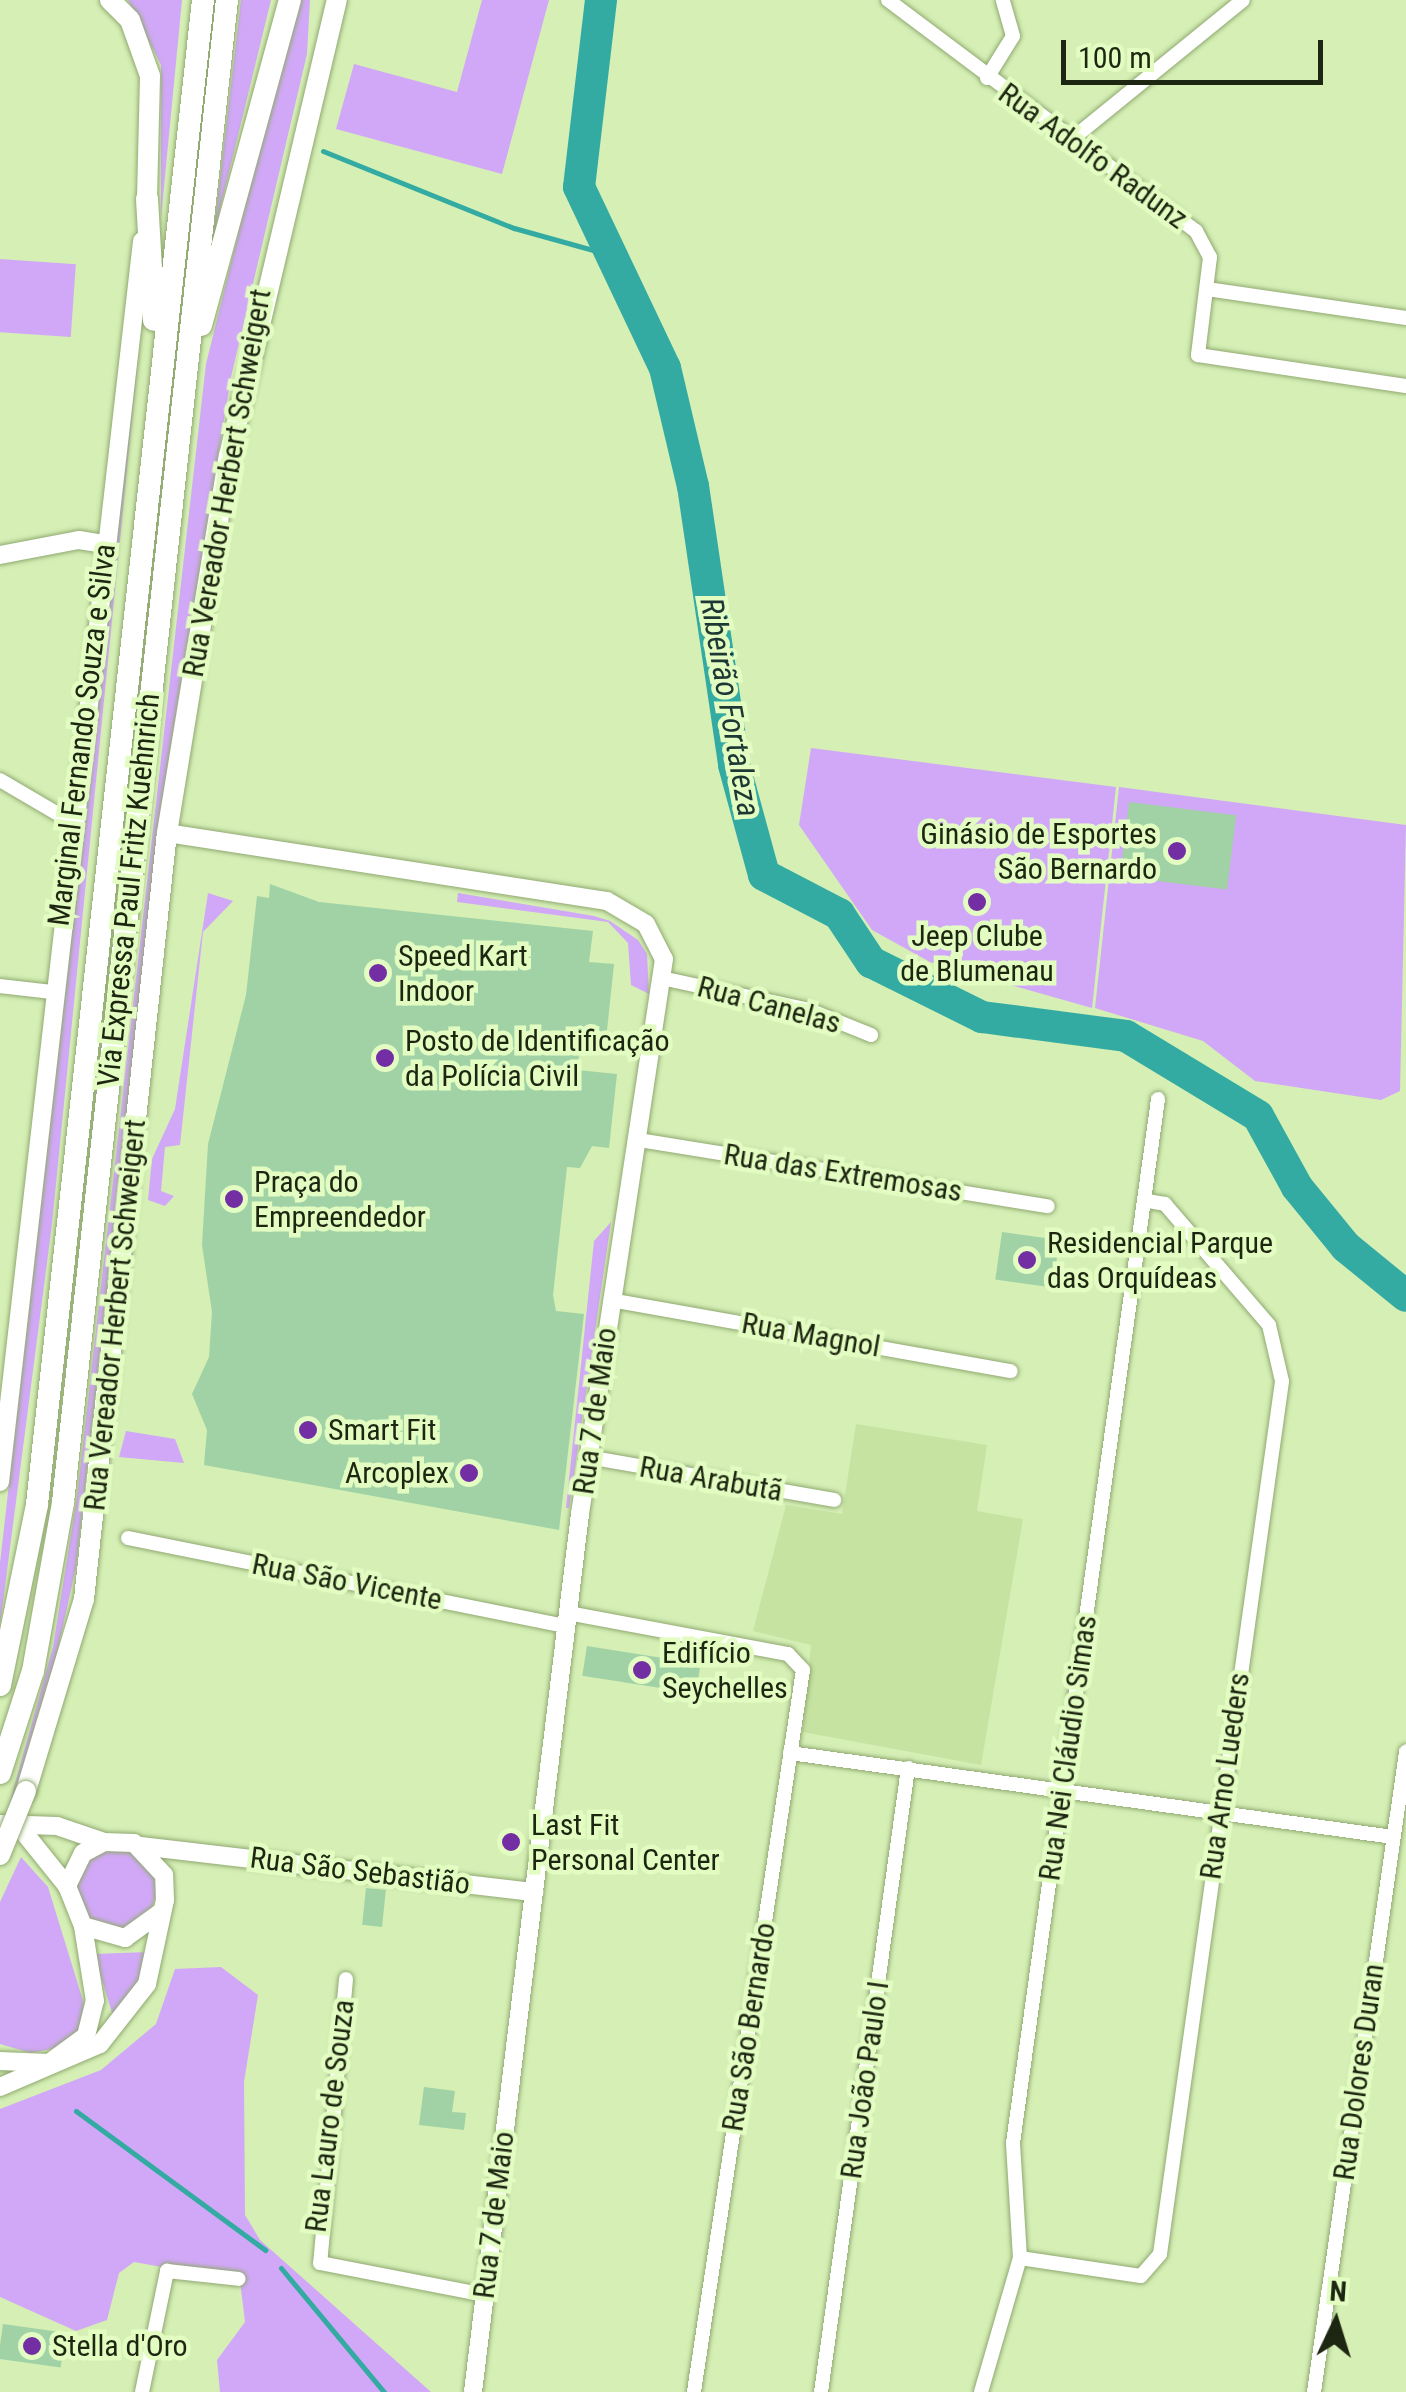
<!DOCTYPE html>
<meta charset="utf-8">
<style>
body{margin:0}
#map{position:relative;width:1406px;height:2392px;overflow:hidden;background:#d5efb5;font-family:"Roboto Condensed",sans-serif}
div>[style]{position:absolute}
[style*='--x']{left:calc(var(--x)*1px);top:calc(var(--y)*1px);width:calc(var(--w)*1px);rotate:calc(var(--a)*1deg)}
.built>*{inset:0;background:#c6e3a2}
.green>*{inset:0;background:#d1a8f7;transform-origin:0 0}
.round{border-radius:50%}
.stream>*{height:5px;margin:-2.5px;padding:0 2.5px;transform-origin:2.5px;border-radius:2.5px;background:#33aba2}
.river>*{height:32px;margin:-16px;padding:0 16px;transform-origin:16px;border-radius:16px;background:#33aba2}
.building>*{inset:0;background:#a0d2a5;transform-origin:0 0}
.roads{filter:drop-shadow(0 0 2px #90a971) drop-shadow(0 0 2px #90a971)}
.minor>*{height:14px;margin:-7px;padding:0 7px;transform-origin:7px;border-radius:7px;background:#fff}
.tertiary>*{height:18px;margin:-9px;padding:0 9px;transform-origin:9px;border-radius:9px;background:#fff}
.secondary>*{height:20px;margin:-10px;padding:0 10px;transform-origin:10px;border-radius:10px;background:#fff}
.primary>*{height:22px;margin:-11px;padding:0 11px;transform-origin:11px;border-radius:11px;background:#fff}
.bridges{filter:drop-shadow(0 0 2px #90a971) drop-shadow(0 0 2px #90a971)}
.secondary-bridge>*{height:20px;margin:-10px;padding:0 10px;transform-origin:10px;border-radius:10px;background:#fff}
.dots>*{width:28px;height:28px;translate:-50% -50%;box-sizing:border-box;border:5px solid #e2fcc2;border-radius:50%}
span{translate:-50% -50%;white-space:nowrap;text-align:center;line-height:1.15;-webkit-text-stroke:9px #e2fcc2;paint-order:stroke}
.street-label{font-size:30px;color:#1d2610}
.poi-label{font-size:30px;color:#1d2610}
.right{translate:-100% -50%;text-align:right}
.left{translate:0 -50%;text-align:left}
.water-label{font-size:32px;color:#1d3734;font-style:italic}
.north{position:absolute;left:1286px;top:2272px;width:100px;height:100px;-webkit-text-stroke:8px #e2fcc2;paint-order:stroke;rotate:4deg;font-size:28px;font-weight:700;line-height:40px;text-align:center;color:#1d2610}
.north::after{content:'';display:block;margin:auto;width:35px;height:45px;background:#1d2610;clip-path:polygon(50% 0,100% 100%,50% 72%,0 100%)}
.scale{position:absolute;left:1061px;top:40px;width:262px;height:45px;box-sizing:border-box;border:5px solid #1d2610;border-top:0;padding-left:12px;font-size:30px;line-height:35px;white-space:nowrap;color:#1d2610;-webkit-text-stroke:8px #e2fcc2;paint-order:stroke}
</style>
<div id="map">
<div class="built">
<div style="clip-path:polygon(856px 1424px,987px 1445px,977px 1511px,1023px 1519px,981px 1765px,803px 1732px,811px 1645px,753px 1631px,786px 1505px,842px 1514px)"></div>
</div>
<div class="green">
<div style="clip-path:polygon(128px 0,182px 0,161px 218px,161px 65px)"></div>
<div style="clip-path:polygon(241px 0,271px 0,213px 238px)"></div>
<div style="clip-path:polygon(296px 0,310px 0,307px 54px,231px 377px,168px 764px,76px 1567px,44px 1712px,6px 1816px,53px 1647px,77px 1497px,206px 364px)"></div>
<div style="clip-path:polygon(482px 0,549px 0,502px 174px,336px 129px,354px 64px,457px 92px)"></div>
<div style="left:0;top:259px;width:76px;height:73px;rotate:4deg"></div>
<div style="clip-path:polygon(143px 308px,52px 1224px,0 1625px,0 1563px)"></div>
<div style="clip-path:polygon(811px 748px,1116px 787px,1092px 1008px,930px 962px,872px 930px,799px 825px)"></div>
<div style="clip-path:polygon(1119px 787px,1406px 825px,1400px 1091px,1381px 1100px,1255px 1081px,1203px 1041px,1095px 1008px)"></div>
<div style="clip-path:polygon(208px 893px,233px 901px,203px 932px,180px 1145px,165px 1147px,161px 1191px,174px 1196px,165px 1206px,148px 1200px,152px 1159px,175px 1109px)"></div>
<div style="clip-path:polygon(458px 893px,594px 916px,610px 921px,638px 940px,647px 954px,649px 994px,631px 985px,628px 943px,608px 922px,457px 902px)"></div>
<div style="clip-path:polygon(611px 1222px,569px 1508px,566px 1508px,594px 1241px)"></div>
<div style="clip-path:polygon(126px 1431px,175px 1439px,184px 1463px,119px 1457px)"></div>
<div class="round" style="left:76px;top:1849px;width:80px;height:80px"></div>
<div style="clip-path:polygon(21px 1857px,48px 1887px,84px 2004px,81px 2029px,61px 2047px,31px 2053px,0 2044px,0 1902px)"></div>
<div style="clip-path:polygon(148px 1952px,138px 1991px,113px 2016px,94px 1954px)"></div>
<div style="clip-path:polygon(221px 1967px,258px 1995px,244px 2082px,245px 2215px,260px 2240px,431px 2392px,220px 2392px,217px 2360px,245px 2322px,240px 2281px,134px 2262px,119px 2273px,107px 2320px,76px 2331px,0 2297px,0 2109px,101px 2070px,156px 2024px,175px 1969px)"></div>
</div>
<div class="stream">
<div style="--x:323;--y:151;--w:206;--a:22"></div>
<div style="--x:514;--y:228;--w:104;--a:15.6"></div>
<div style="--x:76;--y:2111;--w:235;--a:36.3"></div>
<div style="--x:281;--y:2268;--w:161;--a:50.3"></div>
</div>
<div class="river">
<div style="--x:601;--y:0;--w:188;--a:96.7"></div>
<div style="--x:579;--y:187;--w:200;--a:64.6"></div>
<div style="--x:665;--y:368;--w:121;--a:76.7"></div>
<div style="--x:693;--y:486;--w:282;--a:81.6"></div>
<div style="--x:734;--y:765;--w:114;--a:74.7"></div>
<div style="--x:764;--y:875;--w:85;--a:27.5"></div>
<div style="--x:839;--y:914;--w:58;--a:56.3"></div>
<div style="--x:871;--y:962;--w:124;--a:26.4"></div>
<div style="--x:982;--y:1017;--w:145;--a:7.5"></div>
<div style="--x:1126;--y:1036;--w:154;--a:31.2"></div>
<div style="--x:1258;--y:1116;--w:81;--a:61.2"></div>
<div style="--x:1297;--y:1187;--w:77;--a:50.8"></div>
<div style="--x:1346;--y:1247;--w:77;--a:39.2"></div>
</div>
<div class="building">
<div style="left:1129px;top:802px;width:108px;height:75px;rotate:7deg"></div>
<div style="clip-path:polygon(270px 884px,319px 902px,593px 931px,589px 962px,614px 964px,606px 1040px,581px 1037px,577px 1070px,617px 1074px,609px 1148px,592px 1146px,580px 1168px,567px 1167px,553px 1295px,556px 1311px,584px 1314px,559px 1530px,204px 1465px,207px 1430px,192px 1394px,209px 1357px,212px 1312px,202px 1245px,208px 1144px,246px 995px,257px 896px,269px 898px)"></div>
<div style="left:1002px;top:1232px;width:58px;height:48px;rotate:8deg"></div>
<div style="left:587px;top:1646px;width:115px;height:30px;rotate:9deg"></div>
<div style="left:366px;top:1888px;width:20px;height:37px;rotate:6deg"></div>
<div style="clip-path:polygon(424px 2087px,455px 2091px,452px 2112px,466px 2113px,464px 2130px,419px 2125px)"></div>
<div style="left:3px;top:2324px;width:63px;height:35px;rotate:8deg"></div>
</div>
<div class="roads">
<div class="minor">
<div style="--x:888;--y:0;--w:385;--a:36.9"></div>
<div style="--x:1196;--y:231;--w:30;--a:62"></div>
<div style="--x:1210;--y:257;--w:99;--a:97"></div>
<div style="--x:1198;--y:355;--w:210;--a:8.5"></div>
<div style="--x:987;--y:78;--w:49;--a:-58.2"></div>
<div style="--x:1013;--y:36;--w:37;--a:-106"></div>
<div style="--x:1072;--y:139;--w:220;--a:-39.1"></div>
<div style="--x:1207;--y:289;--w:201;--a:8.3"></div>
<div style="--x:0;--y:780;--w:81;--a:30.4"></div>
<div style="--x:666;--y:979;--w:146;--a:12.2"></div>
<div style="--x:809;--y:1010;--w:67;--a:22"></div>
<div style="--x:0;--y:986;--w:52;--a:6.6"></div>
<div style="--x:639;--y:1140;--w:414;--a:9.2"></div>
<div style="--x:611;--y:1300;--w:406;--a:10.1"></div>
<div style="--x:588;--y:1457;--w:250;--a:9.9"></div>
<div style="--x:128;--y:1538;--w:447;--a:11.4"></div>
<div style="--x:568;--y:1613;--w:224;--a:10.6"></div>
<div style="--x:788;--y:1654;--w:22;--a:47"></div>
<div style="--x:803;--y:1670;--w:730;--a:98.59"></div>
<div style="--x:790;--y:1753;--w:609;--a:7.93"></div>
<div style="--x:346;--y:1979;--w:285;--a:95.2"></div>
<div style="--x:320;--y:2263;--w:167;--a:11"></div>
<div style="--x:1020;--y:2258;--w:122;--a:8.5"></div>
<div style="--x:1141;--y:2276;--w:29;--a:-49"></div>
<div style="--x:1160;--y:2254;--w:881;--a:-82.04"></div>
<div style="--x:1282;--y:1381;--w:57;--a:-103.1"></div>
<div style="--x:1269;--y:1325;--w:160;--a:-130.7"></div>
<div style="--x:1165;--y:1204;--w:17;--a:-170"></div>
<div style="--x:142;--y:2392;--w:124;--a:-78.3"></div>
<div style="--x:167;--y:2271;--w:72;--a:6.3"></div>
<div style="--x:821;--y:2392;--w:630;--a:-82.06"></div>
<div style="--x:981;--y:2392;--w:140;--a:-73.8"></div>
<div style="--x:1020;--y:2258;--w:115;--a:-93.5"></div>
<div style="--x:1013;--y:2143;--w:1054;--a:-82.09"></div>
<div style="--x:1314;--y:2392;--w:647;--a:-81.82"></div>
</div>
<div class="tertiary">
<div style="--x:0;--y:555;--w:80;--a:-10.8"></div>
<div style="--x:79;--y:540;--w:26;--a:9"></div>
<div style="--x:167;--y:833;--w:445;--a:8.8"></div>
<div style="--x:607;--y:901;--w:45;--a:30.5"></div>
<div style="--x:646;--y:924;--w:39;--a:63"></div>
<div style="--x:664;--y:959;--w:561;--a:98.61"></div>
<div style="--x:580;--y:1514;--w:884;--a:96.95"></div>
<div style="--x:0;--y:1482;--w:1249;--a:-83.47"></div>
<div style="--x:0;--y:1824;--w:57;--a:2"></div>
<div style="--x:57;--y:1826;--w:50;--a:18.8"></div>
<div style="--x:18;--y:1825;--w:78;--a:51.2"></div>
<div style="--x:141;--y:1846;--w:396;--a:6.7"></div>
<div style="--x:0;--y:2061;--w:49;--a:2.3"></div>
<div style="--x:49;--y:2063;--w:46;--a:-36.1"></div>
<div style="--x:86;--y:2036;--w:36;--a:-76"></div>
<div style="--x:95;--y:2001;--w:76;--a:-99.1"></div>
<div style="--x:0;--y:2087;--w:109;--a:-23.3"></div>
<div style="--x:100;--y:2044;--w:76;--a:-51.9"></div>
<div style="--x:147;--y:1984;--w:86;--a:-77.9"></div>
<div style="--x:165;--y:1900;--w:25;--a:-92"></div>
<div style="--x:164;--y:1875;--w:44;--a:-133.2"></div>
<div style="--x:134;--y:1843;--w:30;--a:-178"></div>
<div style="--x:104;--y:1842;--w:24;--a:152"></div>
<div style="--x:83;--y:1853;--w:37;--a:116"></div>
<div style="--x:67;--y:1886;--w:43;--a:68.2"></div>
<div style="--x:83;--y:1926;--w:44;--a:15.9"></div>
<div style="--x:125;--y:1938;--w:44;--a:-35.8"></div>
</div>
<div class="secondary">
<div style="--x:110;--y:0;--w:28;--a:45"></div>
<div style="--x:130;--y:20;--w:59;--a:70.3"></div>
<div style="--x:150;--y:76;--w:123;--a:91.4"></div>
<div style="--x:26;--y:1791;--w:201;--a:-73.2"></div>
<div style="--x:84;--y:1599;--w:770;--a:-83.82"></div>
<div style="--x:167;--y:833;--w:382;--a:-80.7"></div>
<div style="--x:229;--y:456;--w:469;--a:-76.7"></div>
</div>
<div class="primary">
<div style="--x:147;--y:199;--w:121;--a:86.7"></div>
<div style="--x:201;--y:325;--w:337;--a:-74.7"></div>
<div style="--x:0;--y:1685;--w:185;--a:-78.4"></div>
<div style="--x:37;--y:1504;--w:1513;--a:-83.7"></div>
<div style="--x:0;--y:1773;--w:107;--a:-72.1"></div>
<div style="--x:33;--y:1671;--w:172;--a:-79.9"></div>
<div style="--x:63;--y:1502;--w:1511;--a:-83.77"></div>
</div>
</div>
<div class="bridges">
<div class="secondary-bridge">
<div style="--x:0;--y:1855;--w:69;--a:-67.9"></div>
</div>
</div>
<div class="dots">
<div style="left:1177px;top:851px;background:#722ea2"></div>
<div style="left:977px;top:902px;background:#722ea2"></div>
<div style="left:378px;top:973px;background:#722ea2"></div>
<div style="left:385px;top:1058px;background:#722ea2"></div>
<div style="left:234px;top:1199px;background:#722ea2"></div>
<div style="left:1027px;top:1260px;background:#722ea2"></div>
<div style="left:308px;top:1430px;background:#722ea2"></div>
<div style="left:469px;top:1473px;background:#722ea2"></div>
<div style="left:642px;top:1670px;background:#722ea2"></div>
<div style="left:511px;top:1842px;background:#722ea2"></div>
<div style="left:32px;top:2346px;background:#722ea2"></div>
</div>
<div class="street-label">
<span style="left:1093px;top:156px;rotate:36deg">Rua Adolfo Radunz</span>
<span style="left:227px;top:483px;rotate:-80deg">Rua Vereador Herbert Schweigert</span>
<span style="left:82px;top:735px;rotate:-83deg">Marginal Fernando Souza e Silva</span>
<span style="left:129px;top:890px;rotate:-84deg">Via Expressa Paul Fritz Kuehnrich</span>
<span style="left:769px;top:1005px;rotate:15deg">Rua Canelas</span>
<span style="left:843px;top:1173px;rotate:9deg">Rua das Extremosas</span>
<span style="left:115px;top:1315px;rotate:-84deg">Rua Vereador Herbert Schweigert</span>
<span style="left:811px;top:1335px;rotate:10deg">Rua Magnol</span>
<span style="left:595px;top:1411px;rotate:-82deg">Rua 7 de Maio</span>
<span style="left:711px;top:1479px;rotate:10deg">Rua Arabutã</span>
<span style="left:347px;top:1582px;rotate:11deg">Rua São Vicente</span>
<span style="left:1068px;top:1748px;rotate:-82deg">Rua Nei Cláudio Simas</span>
<span style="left:1225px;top:1776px;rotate:-82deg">Rua Arno Lueders</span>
<span style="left:360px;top:1871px;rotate:7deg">Rua São Sebastião</span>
<span style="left:749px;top:2027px;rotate:-81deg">Rua São Bernardo</span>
<span style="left:1359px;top:2072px;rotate:-82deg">Rua Dolores Duran</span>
<span style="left:865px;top:2080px;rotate:-82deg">Rua João Paulo I</span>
<span style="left:330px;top:2116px;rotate:-83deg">Rua Lauro de Souza</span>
<span style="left:494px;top:2215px;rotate:-83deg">Rua 7 de Maio</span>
</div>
<div class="poi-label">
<span class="right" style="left:1157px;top:851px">Ginásio de Esportes<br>São Bernardo</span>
<span style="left:977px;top:953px">Jeep Clube<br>de Blumenau</span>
<span class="left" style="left:398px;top:973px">Speed Kart<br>Indoor</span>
<span class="left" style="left:405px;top:1058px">Posto de Identificação<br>da Polícia Civil</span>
<span class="left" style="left:254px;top:1199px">Praça do<br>Empreendedor</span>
<span class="left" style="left:1047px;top:1260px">Residencial Parque<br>das Orquídeas</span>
<span class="left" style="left:328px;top:1430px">Smart Fit</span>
<span class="right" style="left:449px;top:1473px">Arcoplex</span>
<span class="left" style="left:662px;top:1670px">Edifício<br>Seychelles</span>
<span class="left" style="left:531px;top:1842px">Last Fit<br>Personal Center</span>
<span class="left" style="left:52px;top:2346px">Stella d'Oro</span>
</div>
<div class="water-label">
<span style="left:730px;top:707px;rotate:80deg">Ribeirão Fortaleza</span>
</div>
<div class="north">N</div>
<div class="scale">100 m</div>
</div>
